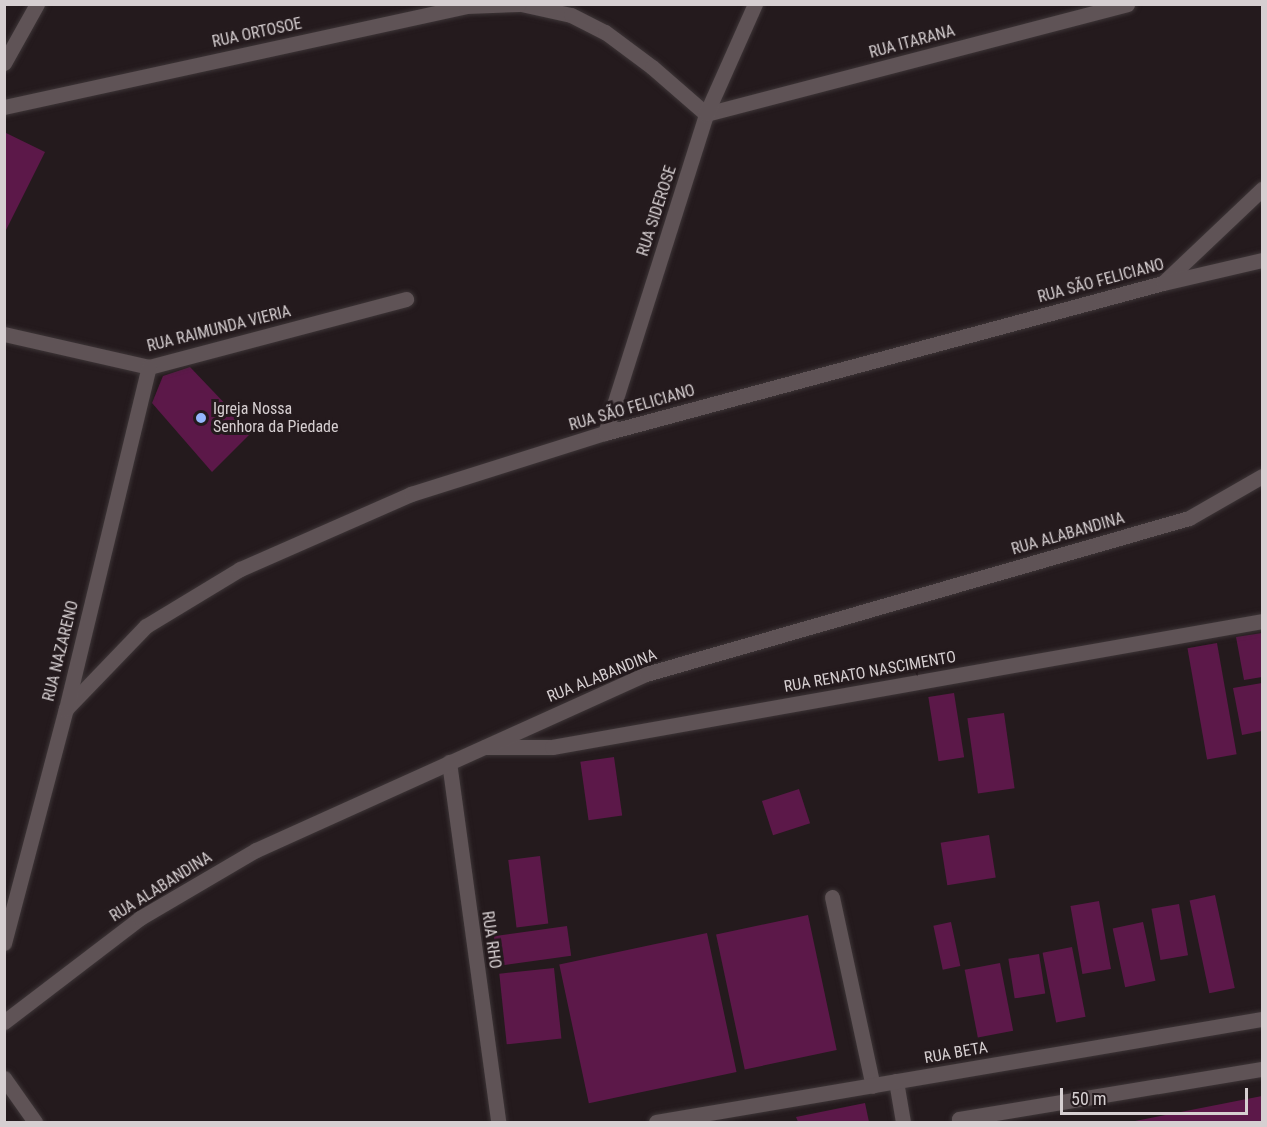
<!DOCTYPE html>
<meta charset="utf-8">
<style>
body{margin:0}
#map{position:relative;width:1267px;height:1127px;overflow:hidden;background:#241a1d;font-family:"Roboto Condensed",sans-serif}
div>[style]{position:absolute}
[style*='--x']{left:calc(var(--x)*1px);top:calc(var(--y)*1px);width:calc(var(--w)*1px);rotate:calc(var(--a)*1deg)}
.building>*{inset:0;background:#5c1849;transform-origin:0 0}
.roads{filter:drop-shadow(0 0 2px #3d3537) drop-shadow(0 0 2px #3d3537)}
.minor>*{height:15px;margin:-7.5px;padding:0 7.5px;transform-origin:7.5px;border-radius:7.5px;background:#5f5356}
.dots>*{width:16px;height:16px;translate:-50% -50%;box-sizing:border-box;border:3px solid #241a1d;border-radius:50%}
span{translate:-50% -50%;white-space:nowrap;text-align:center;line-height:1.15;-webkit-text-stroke:6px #241a1d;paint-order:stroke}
.street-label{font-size:16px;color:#d6cfd1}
.poi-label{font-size:16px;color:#d6cfd1}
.left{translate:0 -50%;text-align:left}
.frame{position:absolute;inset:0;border:6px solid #d6cfd1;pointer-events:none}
.scale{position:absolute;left:1060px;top:1088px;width:188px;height:27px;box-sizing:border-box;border:3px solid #d6cfd1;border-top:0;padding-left:8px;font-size:18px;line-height:21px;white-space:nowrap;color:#d6cfd1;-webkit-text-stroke:4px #241a1d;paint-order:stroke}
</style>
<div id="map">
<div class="building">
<div style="clip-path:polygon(4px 132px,45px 152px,4px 234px)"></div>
<div style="clip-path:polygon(190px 367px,252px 432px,212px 472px,152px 403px,163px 376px)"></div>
<div style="clip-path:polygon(1262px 633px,1262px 677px,1244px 680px,1236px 637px)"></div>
<div style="left:1217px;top:643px;width:113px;height:30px;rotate:80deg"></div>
<div style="clip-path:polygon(1262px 683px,1262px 731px,1242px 735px,1233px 688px)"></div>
<div style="left:954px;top:693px;width:65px;height:26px;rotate:81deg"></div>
<div style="left:1004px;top:713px;width:76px;height:37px;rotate:82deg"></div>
<div style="left:614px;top:757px;width:59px;height:34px;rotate:82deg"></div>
<div style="left:799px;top:789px;width:36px;height:39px;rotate:72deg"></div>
<div style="left:989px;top:835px;width:43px;height:49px;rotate:81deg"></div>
<div style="left:540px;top:856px;width:68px;height:32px;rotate:83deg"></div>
<div style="left:1215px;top:895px;width:95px;height:26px;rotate:78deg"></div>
<div style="left:1099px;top:901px;width:69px;height:29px;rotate:80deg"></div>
<div style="left:1179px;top:904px;width:52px;height:28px;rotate:80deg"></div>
<div style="left:808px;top:915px;width:138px;height:94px;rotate:78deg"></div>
<div style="left:951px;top:922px;width:45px;height:18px;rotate:78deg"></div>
<div style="left:1143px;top:922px;width:60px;height:31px;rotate:78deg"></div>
<div style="left:567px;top:926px;width:30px;height:74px;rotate:82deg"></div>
<div style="left:707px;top:933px;width:142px;height:151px;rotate:78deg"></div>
<div style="left:1072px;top:947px;width:71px;height:30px;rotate:79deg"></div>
<div style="left:1039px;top:954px;width:40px;height:31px;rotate:81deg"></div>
<div style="left:1000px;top:963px;width:69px;height:36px;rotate:79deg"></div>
<div style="left:554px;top:968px;width:71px;height:55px;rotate:84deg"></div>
<div style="clip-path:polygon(1262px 1096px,1262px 1122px,1135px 1122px,1135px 1121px)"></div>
<div style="clip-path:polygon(865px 1103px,869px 1122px,798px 1122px,796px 1117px)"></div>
</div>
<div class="roads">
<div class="minor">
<div style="--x:521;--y:4;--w:51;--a:12.4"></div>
<div style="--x:571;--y:15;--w:38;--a:27"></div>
<div style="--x:605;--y:32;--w:59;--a:36.7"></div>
<div style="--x:652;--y:67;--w:72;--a:41"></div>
<div style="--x:706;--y:114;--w:435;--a:-14.6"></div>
<div style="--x:4;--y:63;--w:68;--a:-60.8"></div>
<div style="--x:4;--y:107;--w:473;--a:-12.3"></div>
<div style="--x:466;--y:6;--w:53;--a:-2.2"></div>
<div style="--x:1165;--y:281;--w:134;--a:-43.5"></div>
<div style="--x:4;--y:334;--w:149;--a:12.8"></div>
<div style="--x:149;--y:367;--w:266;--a:-14.8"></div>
<div style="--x:605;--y:433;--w:335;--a:-72.4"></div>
<div style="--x:706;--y:114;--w:120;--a:-66"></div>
<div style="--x:66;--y:709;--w:115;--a:-46.1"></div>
<div style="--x:146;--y:626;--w:110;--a:-31.2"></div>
<div style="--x:240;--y:569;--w:187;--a:-23.7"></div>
<div style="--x:411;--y:494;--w:203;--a:-17.5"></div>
<div style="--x:605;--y:433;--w:578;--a:-15.05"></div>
<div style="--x:1163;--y:283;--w:102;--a:-13.1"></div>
<div style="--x:485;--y:747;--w:67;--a:0"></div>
<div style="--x:552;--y:747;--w:721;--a:-10.06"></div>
<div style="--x:449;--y:762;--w:363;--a:82.2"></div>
<div style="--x:832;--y:897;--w:193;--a:77.8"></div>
<div style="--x:4;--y:943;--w:242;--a:-75.2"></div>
<div style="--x:66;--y:709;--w:352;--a:-76.4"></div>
<div style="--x:4;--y:1022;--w:171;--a:-37.4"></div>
<div style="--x:140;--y:918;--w:134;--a:-30.4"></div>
<div style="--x:256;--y:850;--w:428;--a:-24.3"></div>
<div style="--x:646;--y:674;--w:565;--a:-16.03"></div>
<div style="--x:1189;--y:518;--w:84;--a:-29.9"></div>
<div style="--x:4;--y:1078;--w:54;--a:54.8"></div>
<div style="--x:896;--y:1081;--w:42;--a:80.3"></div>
<div style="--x:656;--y:1122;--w:615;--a:-9.65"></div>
<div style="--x:959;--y:1122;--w:3;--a:-90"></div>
<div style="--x:959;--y:1119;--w:307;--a:-9.4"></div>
</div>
</div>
<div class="dots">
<div style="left:201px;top:418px;background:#95b7fd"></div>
</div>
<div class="street-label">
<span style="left:257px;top:33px;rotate:-12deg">RUA ORTOSOE</span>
<span style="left:912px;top:42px;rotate:-15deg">RUA ITARANA</span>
<span style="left:657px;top:211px;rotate:-72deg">RUA SIDEROSE</span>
<span style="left:1101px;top:281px;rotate:-15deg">RUA SÃO FELICIANO</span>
<span style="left:219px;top:329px;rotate:-14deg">RUA RAIMUNDA VIERIA</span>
<span style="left:632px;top:408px;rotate:-16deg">RUA SÃO FELICIANO</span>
<span style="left:1068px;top:534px;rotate:-16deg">RUA ALABANDINA</span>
<span style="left:61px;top:651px;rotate:-76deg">RUA NAZARENO</span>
<span style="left:870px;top:672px;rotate:-10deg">RUA RENATO NASCIMENTO</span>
<span style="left:602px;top:676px;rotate:-22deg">RUA ALABANDINA</span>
<span style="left:161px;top:887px;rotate:-32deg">RUA ALABANDINA</span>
<span style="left:491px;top:940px;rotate:82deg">RUA RHO</span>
<span style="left:956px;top:1053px;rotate:-10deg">RUA BETA</span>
</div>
<div class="poi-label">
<span class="left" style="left:213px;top:418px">Igreja Nossa<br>Senhora da Piedade</span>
</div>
<div class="frame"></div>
<div class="scale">50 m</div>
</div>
